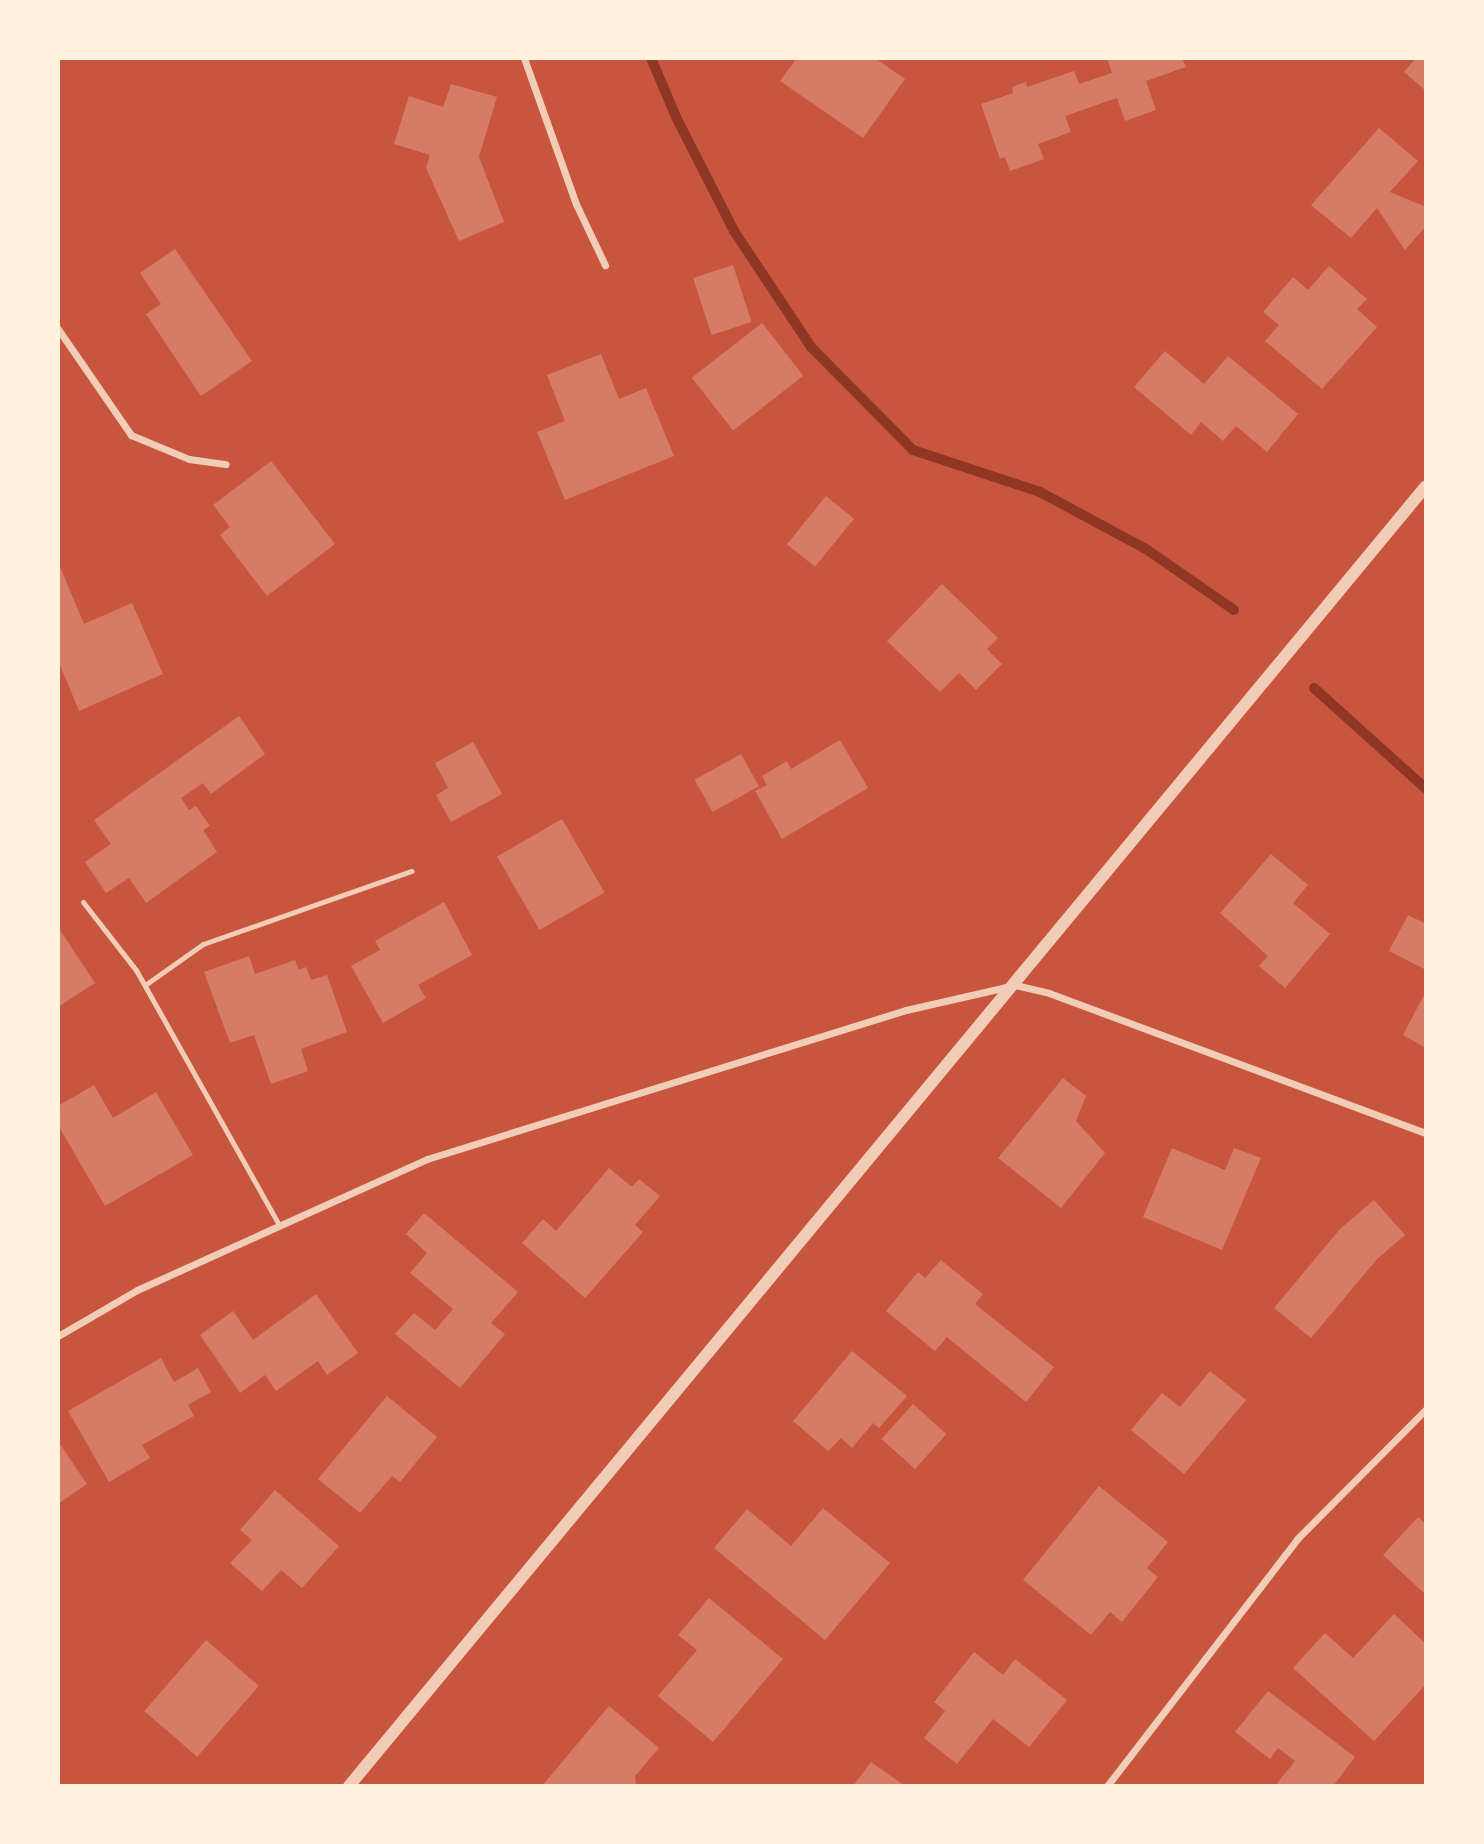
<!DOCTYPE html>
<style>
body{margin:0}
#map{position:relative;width:1484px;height:1844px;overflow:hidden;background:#c8553d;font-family:Poppins,sans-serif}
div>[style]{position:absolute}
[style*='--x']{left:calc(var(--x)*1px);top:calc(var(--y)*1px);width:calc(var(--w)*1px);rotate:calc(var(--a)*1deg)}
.stream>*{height:10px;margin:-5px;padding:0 5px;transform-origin:5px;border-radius:5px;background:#8f3625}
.building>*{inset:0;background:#d67c66;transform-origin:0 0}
.service>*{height:5px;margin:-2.5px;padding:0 2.5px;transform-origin:2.5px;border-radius:2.5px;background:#f1ccb7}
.minor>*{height:7px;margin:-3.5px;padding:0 3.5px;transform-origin:3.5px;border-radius:3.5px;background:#f1ccb7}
.tertiary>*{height:12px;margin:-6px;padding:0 6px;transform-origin:6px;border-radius:6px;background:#f1ccb7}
span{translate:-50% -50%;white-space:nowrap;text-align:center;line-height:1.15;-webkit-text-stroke:7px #fff3e0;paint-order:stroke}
.frame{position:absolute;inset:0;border:60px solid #fff3e0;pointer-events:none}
</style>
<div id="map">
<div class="stream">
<div style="--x:651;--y:58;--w:64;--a:67"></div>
<div style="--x:676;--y:117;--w:128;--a:63"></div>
<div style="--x:734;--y:231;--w:139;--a:56.4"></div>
<div style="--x:811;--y:347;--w:145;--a:45.3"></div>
<div style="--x:913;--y:450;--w:134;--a:18.3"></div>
<div style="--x:1040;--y:492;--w:120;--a:28.3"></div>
<div style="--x:1146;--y:549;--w:107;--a:34.7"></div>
<div style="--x:1314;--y:688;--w:151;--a:42"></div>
</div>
<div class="building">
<div style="clip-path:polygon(797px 58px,875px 58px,905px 79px,863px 138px,780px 81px)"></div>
<div style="clip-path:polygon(1107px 58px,1182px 58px,1186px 67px,1146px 81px,1156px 110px,1125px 121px,1117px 98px,1065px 116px,1071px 132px,1038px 144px,1044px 159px,1010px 171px,1005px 157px,1000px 159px,981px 104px,1013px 93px,1012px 87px,1026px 82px,1027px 87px,1074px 71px,1079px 84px,1112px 73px)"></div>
<div style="clip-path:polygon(1416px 58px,1426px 58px,1426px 91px,1404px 72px)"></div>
<div style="clip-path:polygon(451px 84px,497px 97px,479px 157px,504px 222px,459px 241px,426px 168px,430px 155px,394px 144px,409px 96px,443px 107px)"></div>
<div style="clip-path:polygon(1379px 128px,1418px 161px,1390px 192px,1426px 207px,1426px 226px,1405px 250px,1377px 208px,1351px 238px,1311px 205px)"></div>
<div style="clip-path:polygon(175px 249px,252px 361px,201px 396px,146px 314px,161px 304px,140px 273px)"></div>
<div style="left:733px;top:265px;width:60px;height:42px;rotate:72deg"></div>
<div style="clip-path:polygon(1329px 266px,1367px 299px,1357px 309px,1377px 327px,1322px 389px,1265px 341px,1279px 325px,1263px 312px,1293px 277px,1308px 290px)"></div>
<div style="left:762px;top:323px;width:67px;height:89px;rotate:52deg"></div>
<div style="clip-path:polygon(1165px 351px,1204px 384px,1228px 356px,1298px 414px,1267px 452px,1236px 426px,1223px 441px,1201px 422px,1191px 435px,1134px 387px)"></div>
<div style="clip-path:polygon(601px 354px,619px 399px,646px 388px,674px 456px,565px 500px,537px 432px,565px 421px,547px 375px)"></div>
<div style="clip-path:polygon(271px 461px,335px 544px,267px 596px,220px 535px,230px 527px,213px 505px)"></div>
<div style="left:826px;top:496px;width:36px;height:62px;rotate:39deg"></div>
<div style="clip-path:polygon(58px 562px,84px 624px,132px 603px,163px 674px,79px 711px,58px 660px)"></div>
<div style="clip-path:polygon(942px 584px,998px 638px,987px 649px,1002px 664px,976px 690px,959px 673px,940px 692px,887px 641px)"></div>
<div style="clip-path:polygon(239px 716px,265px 754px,211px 794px,203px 783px,181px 798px,189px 810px,196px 806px,210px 826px,203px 830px,217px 852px,146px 903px,129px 878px,106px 893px,85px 862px,111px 844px,94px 820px)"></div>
<div style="clip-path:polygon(840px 740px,868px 788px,782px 839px,755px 791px,767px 785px,762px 776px,787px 761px,791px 769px)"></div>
<div style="clip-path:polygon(473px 742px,502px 794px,451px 822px,436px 795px,448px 788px,435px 763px)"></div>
<div style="left:741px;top:754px;width:37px;height:53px;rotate:61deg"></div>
<div style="left:562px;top:819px;width:85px;height:75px;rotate:60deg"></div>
<div style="clip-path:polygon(1271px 854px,1308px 885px,1293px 903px,1330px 934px,1285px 988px,1259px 966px,1268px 956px,1220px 913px)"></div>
<div style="clip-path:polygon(444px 902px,472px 955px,418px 985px,426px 998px,383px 1023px,351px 966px,380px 950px,375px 941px)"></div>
<div style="clip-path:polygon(1408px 915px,1426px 924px,1426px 970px,1389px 951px)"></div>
<div style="clip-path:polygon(58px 927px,95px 983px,58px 1007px)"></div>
<div style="clip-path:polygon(249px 956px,255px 974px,295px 960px,299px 970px,306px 967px,311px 980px,327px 975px,347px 1032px,301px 1049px,308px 1071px,271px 1084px,254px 1035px,230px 1043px,204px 972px)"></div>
<div style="clip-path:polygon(1426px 991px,1426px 1048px,1403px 1035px)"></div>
<div style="clip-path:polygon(1063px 1078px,1086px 1096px,1076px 1121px,1105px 1153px,1061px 1208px,998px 1158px)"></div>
<div style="clip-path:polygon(94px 1085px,113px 1118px,156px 1092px,193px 1155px,105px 1206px,58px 1125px,58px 1106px)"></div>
<div style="clip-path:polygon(1172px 1148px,1225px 1170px,1234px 1148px,1261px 1158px,1222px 1250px,1143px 1217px)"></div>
<div style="clip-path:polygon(609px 1168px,632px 1187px,639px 1179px,660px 1196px,635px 1225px,643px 1232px,585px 1298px,522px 1243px,543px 1219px,556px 1231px)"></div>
<div style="clip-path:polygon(1374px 1200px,1405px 1235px,1377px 1259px,1311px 1338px,1274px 1308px,1340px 1229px)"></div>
<div style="clip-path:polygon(424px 1213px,518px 1292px,491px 1323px,505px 1334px,460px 1388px,395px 1334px,414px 1313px,435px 1330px,453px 1309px,410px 1273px,427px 1253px,406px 1234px)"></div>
<div style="clip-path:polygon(941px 1260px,983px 1294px,975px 1304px,1054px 1367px,1026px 1402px,947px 1337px,935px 1351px,886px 1311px,918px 1272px,925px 1278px)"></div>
<div style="clip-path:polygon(316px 1294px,358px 1353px,327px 1375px,318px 1361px,276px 1391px,265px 1375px,240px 1393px,200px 1335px,233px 1311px,253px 1340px)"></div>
<div style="clip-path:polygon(852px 1351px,907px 1396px,879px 1428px,873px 1423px,852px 1448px,841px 1438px,828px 1451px,793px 1421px)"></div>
<div style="clip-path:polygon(161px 1358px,174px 1382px,198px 1368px,211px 1392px,188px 1405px,194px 1416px,142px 1445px,150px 1458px,109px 1482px,68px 1411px)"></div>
<div style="clip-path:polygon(1210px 1371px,1246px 1400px,1184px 1474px,1131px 1430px,1162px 1393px,1180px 1407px)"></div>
<div style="clip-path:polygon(387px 1396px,437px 1437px,400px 1482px,392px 1476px,360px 1513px,318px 1479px)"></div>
<div style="left:913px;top:1404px;width:45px;height:47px;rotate:42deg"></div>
<div style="clip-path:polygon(58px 1441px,87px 1484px,58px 1504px)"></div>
<div style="clip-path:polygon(1099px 1486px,1168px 1542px,1147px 1568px,1158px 1577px,1122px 1622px,1110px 1612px,1091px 1635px,1023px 1580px)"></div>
<div style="clip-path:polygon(275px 1490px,339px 1546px,302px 1588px,281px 1570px,262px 1591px,230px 1563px,252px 1540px,240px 1530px)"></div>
<div style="clip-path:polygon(823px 1508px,890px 1563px,825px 1640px,714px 1548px,747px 1509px,791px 1546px)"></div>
<div style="clip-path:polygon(1418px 1517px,1426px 1524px,1426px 1595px,1383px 1555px)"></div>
<div style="clip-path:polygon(709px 1598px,783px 1659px,713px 1742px,658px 1696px,697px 1650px,678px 1635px)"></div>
<div style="clip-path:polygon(1394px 1614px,1426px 1644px,1426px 1684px,1374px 1741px,1293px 1668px,1325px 1633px,1353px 1658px)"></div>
<div style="left:206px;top:1640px;width:70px;height:94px;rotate:41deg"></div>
<div style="clip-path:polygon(974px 1652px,1003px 1675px,1015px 1659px,1067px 1700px,1029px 1747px,993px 1719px,957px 1764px,924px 1738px,945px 1711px,934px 1702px)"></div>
<div style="clip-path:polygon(1268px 1691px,1355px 1757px,1333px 1786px,1275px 1786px,1295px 1761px,1278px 1748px,1270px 1759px,1235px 1732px)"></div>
<div style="clip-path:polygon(609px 1706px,659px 1748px,635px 1776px,636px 1786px,542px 1786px)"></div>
<div style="clip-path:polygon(871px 1762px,905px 1786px,853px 1786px)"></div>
</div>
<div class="service">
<div style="--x:83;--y:902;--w:86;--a:52.1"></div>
<div style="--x:136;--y:970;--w:290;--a:60.7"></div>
<div style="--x:145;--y:985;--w:71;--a:-35.3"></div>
<div style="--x:203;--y:944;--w:221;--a:-19.3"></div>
</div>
<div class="minor">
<div style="--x:524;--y:58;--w:155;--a:70.4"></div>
<div style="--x:576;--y:204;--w:68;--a:64.6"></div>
<div style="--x:58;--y:329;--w:129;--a:55.4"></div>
<div style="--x:131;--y:435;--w:63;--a:22.5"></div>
<div style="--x:189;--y:459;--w:37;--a:8"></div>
<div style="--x:58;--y:1336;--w:91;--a:-30.2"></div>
<div style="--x:137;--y:1290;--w:318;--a:-24.3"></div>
<div style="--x:427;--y:1159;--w:502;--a:-17.28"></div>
<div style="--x:906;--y:1010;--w:112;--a:-12.9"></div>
<div style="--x:1015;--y:985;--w:35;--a:13"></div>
<div style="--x:1049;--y:993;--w:402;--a:20.4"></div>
<div style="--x:1107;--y:1786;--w:312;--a:-52.4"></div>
<div style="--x:1297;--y:1539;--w:183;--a:-45.2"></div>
</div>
<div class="tertiary">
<div style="--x:349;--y:1786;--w:1688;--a:-50.36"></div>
</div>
<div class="frame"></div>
</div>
